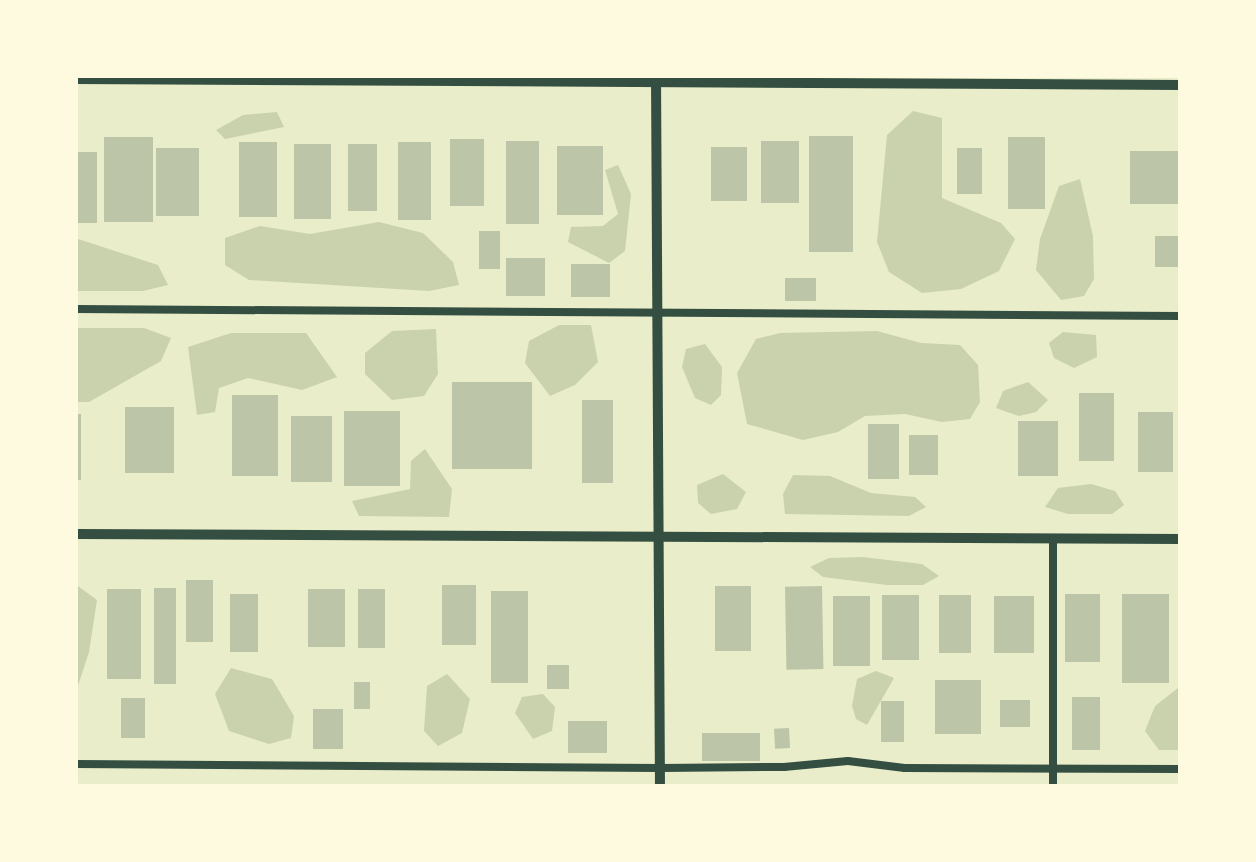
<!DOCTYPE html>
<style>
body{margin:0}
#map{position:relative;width:1256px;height:862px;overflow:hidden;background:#e9edc9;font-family:"PT Sans Narrow",sans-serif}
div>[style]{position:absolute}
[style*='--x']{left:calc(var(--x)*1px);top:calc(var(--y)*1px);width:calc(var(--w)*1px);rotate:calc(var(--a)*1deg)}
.green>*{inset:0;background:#cad2ad}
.building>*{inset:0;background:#bcc5a7;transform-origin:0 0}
.service>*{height:8px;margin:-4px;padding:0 4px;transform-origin:4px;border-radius:4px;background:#344e41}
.minor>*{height:10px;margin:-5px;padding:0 5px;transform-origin:5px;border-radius:5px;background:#344e41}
span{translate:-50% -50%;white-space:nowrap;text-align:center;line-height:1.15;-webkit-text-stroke:9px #fefae0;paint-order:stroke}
.frame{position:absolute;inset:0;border:78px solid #fefae0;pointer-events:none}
</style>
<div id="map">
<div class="green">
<div style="clip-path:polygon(913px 111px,942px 118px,942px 198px,1001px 223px,1015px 239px,999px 271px,961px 289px,922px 293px,889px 272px,877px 242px,887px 135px)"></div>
<div style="clip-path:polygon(277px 112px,284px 127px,225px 139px,216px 130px,243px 115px)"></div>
<div style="clip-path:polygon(618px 165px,631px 194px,625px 251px,609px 263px,568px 242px,571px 227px,603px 226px,618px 214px,605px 170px)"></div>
<div style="clip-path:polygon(1080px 179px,1093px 236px,1094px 279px,1084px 296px,1061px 300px,1036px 270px,1040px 239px,1059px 186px)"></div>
<div style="clip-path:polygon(379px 222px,423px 233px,453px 262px,459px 285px,429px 291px,249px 280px,225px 265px,225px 238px,260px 226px,310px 234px)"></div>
<div style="clip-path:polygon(75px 238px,158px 265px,168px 285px,143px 291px,75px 291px)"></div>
<div style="clip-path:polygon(559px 325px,591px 325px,598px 362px,575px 385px,550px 396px,525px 363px,529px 341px)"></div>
<div style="clip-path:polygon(75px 328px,144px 328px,171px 338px,161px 361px,89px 402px,75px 402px)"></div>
<div style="clip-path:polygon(436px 329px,438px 374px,424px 396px,392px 400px,365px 374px,365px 353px,392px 331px)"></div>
<div style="clip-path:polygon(877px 331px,921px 343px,960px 345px,978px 365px,980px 402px,970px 419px,942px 422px,905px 414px,865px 416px,838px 432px,803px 440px,747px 424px,737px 373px,756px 339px,780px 333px)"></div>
<div style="clip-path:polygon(1063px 332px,1096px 335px,1097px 357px,1074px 368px,1054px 358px,1049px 343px)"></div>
<div style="clip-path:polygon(231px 333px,306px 333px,337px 377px,302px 390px,248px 378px,219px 388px,215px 412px,197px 415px,188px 347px)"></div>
<div style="clip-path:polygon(705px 344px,722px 367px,721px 395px,711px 405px,695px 398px,682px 367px,686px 349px)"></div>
<div style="clip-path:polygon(1028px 382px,1048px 400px,1036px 412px,1019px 416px,996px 408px,1003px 391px)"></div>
<div style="clip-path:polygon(425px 449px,452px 489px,449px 517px,359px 516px,352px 501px,410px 489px,411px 461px)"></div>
<div style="clip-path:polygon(723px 474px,746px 492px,737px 509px,711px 514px,698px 503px,697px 485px)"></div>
<div style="clip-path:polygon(793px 475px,830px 476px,871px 493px,915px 497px,926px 507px,909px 516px,785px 514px,783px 494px)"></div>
<div style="clip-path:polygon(1091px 484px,1115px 491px,1124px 505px,1112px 514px,1068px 514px,1045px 507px,1058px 488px)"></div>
<div style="clip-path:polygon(862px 557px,922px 564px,939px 576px,923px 585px,887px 585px,823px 577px,810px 567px,829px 558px)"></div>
<div style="clip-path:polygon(75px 584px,97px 600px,89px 652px,75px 695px)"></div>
<div style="clip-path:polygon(231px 668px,272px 679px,294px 716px,291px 738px,269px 744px,229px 731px,215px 694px)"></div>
<div style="clip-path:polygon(876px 671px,894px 678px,867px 725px,856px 719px,852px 706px,857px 679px)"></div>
<div style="clip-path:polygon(447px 674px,470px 699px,462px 733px,438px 746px,424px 731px,427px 686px)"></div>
<div style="clip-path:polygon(1178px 688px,1181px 750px,1159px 750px,1145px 731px,1155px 706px)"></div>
<div style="clip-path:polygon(543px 694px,555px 707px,552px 731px,533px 739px,515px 713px,522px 697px)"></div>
</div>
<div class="building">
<div style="left:809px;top:136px;width:44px;height:116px"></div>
<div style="left:104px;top:137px;width:49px;height:85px"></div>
<div style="left:1008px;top:137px;width:37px;height:72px"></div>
<div style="left:450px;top:139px;width:34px;height:67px"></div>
<div style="left:506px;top:141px;width:33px;height:83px"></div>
<div style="left:761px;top:141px;width:38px;height:62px"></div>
<div style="left:239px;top:142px;width:38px;height:75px"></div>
<div style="left:398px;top:142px;width:33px;height:78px"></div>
<div style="left:294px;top:144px;width:37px;height:75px"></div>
<div style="left:348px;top:144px;width:29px;height:67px"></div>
<div style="left:557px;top:146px;width:46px;height:69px"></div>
<div style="left:711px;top:147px;width:36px;height:54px"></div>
<div style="left:199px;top:148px;width:68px;height:43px;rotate:90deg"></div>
<div style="left:982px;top:148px;width:46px;height:25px;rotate:90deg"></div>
<div style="left:1130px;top:151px;width:51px;height:53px"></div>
<div style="left:75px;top:152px;width:22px;height:71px"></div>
<div style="left:479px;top:231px;width:21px;height:38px"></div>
<div style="left:1155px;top:236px;width:26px;height:31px"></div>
<div style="left:506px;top:258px;width:39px;height:38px"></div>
<div style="left:571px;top:264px;width:39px;height:33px"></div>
<div style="left:785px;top:278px;width:31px;height:23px"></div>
<div style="left:452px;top:382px;width:80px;height:87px"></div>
<div style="left:1079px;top:393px;width:35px;height:68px"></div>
<div style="left:232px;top:395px;width:46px;height:81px"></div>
<div style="left:582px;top:400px;width:31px;height:83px"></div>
<div style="left:125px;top:407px;width:49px;height:66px"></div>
<div style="left:344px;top:411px;width:56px;height:75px"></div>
<div style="left:1138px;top:412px;width:35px;height:60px"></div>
<div style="left:75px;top:414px;width:6px;height:66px"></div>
<div style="left:291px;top:416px;width:41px;height:66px"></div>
<div style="left:1018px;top:421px;width:40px;height:55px"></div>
<div style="left:868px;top:424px;width:31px;height:55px"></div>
<div style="left:909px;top:435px;width:29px;height:40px"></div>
<div style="left:186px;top:580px;width:27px;height:62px"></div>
<div style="left:442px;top:585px;width:34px;height:60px"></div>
<div style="left:751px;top:586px;width:65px;height:36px;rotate:90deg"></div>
<div style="left:822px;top:586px;width:83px;height:37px;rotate:89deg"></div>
<div style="left:154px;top:588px;width:22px;height:96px"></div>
<div style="left:107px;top:589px;width:34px;height:90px"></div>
<div style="left:308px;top:589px;width:37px;height:58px"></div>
<div style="left:358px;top:589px;width:27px;height:59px"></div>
<div style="left:491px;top:591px;width:37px;height:92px"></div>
<div style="left:230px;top:594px;width:28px;height:58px"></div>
<div style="left:1065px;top:594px;width:35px;height:68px"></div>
<div style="left:1122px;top:594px;width:47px;height:89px"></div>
<div style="left:882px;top:595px;width:37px;height:65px"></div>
<div style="left:939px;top:595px;width:32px;height:58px"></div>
<div style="left:870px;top:596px;width:70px;height:37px;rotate:90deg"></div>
<div style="left:994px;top:596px;width:40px;height:57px"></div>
<div style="left:547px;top:665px;width:22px;height:24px"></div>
<div style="left:935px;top:680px;width:46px;height:54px"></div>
<div style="left:354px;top:682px;width:16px;height:27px"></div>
<div style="left:1072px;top:697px;width:28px;height:53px"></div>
<div style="left:121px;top:698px;width:24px;height:40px"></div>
<div style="left:1000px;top:700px;width:30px;height:27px"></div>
<div style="left:904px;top:701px;width:41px;height:23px;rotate:90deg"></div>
<div style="left:313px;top:709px;width:30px;height:40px"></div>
<div style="left:568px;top:721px;width:39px;height:32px"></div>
<div style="left:789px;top:728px;width:20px;height:15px;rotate:87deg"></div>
<div style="left:702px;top:733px;width:58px;height:28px"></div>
</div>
<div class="service">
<div style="--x:75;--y:309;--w:1106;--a:0.36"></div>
<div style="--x:75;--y:764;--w:585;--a:0.39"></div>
<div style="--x:660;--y:768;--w:124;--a:-0.5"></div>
<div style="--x:784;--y:767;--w:64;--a:-5.4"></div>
<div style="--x:848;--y:761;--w:57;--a:7"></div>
<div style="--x:905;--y:768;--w:276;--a:0.2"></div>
<div style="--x:1053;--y:787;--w:249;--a:-90"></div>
</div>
<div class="minor">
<div style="--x:656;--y:75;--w:712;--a:89.68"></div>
<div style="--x:75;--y:79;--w:1106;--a:0.31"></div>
<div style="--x:75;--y:534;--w:1106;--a:0.26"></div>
</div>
<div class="frame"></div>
</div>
